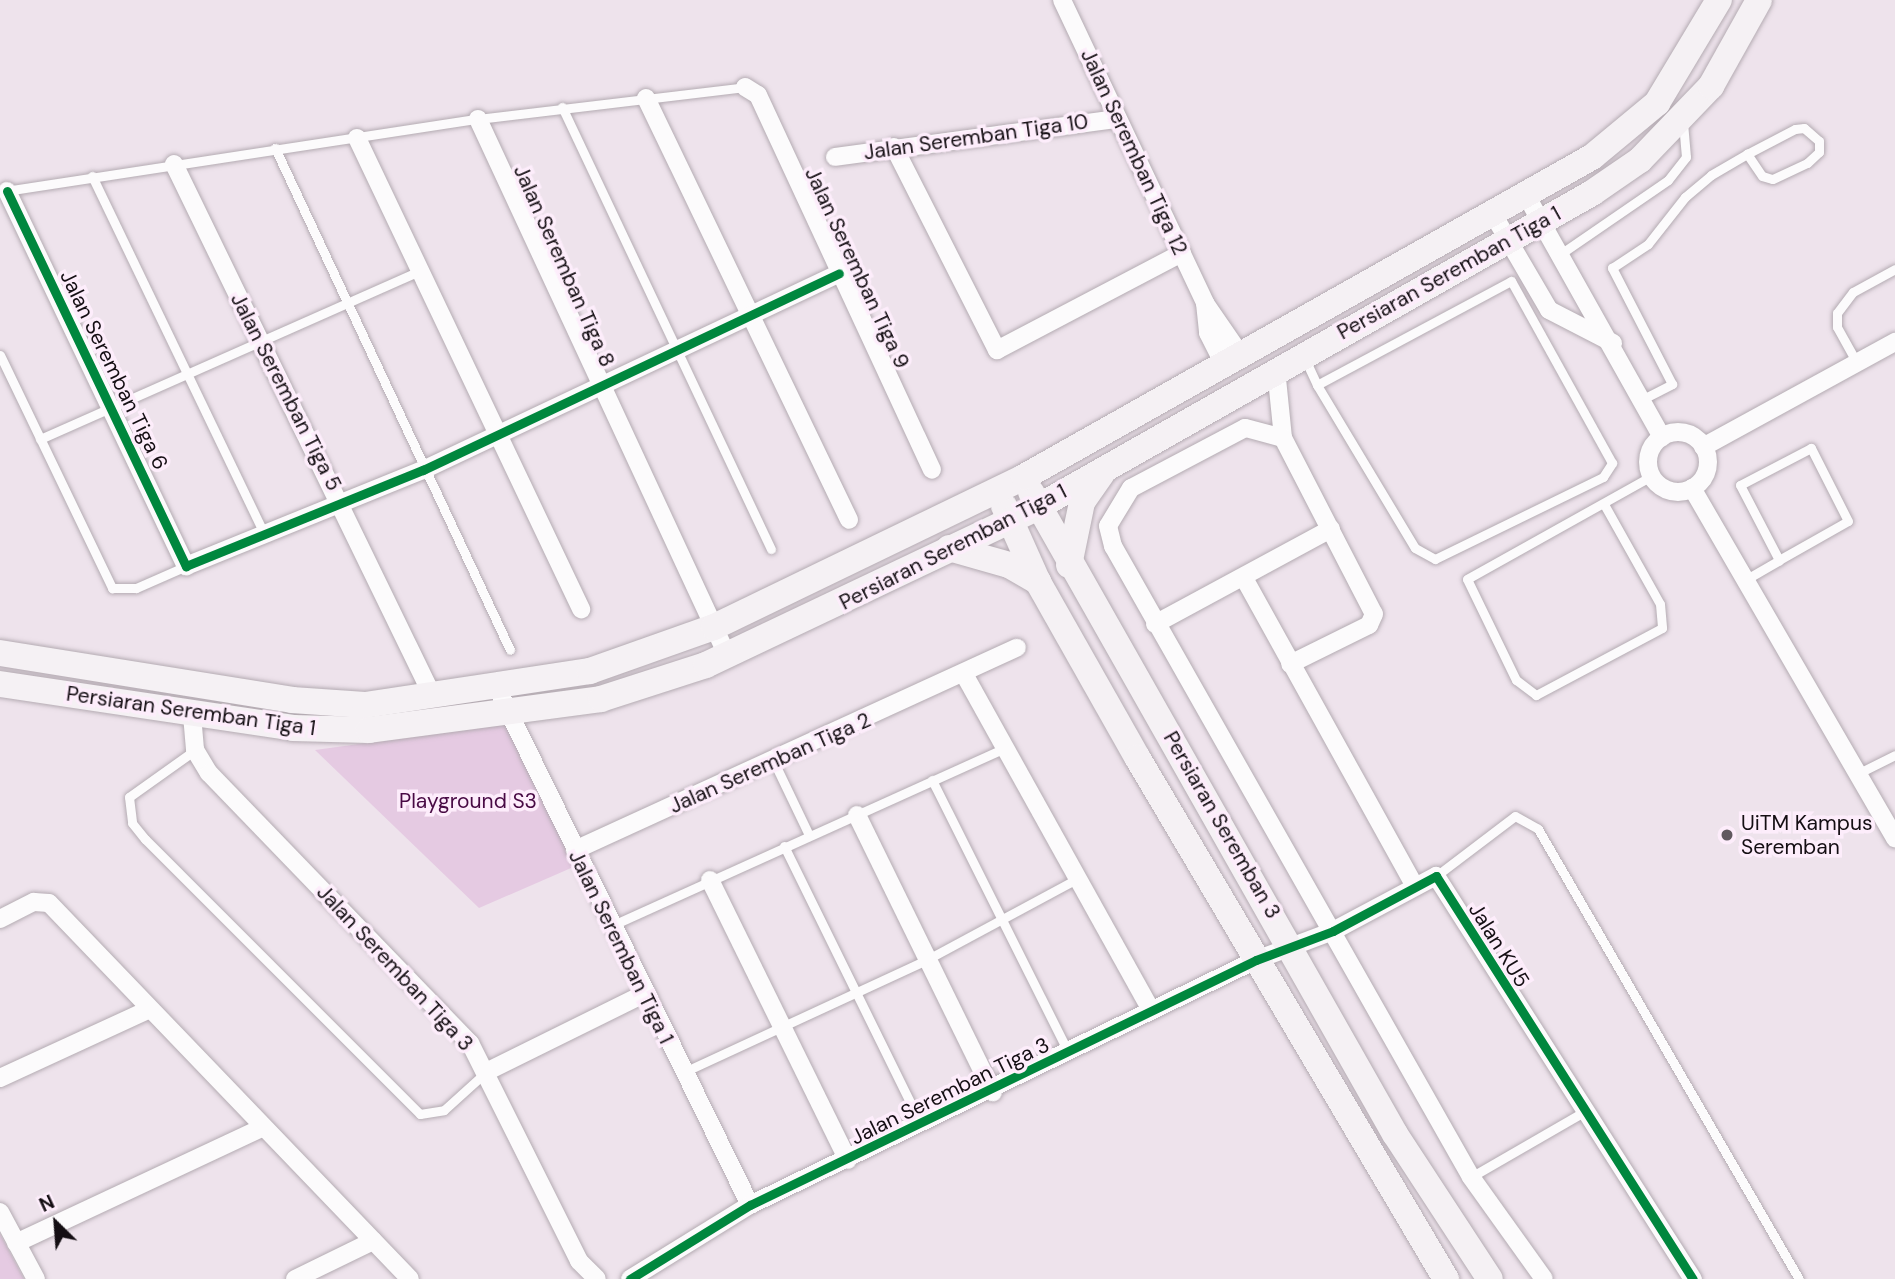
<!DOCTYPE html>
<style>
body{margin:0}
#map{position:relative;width:1895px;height:1279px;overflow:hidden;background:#eee3ec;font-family:"DM Sans",sans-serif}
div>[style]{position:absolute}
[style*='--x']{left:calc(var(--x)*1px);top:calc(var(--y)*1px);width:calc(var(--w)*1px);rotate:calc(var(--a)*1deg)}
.green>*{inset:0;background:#e5cae2}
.roads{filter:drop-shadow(0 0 2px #b4abb2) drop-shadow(0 0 2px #b4abb2)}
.lane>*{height:9px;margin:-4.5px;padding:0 4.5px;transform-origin:4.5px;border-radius:4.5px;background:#fcfbfc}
.street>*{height:18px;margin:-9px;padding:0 9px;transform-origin:9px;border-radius:9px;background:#fcfbfc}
.street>.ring{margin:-9px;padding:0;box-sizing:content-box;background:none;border:18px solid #fcfbfc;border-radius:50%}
.secondary>*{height:26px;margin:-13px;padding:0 13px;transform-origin:13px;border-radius:13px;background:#f5f1f4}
.cycleway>*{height:9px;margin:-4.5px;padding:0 4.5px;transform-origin:4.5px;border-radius:4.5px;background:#00873e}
.dots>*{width:19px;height:19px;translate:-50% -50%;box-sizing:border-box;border:4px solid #fdedfb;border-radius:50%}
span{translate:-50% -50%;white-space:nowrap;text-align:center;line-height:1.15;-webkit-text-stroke:7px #fdedfb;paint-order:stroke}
.street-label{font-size:21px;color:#140e13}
.park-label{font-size:21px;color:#480a44}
.poi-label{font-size:21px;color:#140e13}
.left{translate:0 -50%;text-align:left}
.north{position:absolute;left:21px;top:1188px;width:70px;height:70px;-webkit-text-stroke:5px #fdedfb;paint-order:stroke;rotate:335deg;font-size:19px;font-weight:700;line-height:28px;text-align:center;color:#140e13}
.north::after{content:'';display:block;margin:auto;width:24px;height:32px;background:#140e13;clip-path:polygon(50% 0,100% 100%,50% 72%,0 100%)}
</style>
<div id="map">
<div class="green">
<div style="clip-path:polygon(506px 724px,578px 865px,479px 908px,315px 750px)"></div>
<div style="clip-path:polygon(0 1234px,24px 1279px,0 1279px)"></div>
</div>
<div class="roads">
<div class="lane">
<div style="--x:562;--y:107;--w:489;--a:64.7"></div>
<div style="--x:275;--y:148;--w:554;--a:64.91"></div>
<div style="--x:92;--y:176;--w:399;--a:64.3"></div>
<div style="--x:5;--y:191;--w:478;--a:-8.7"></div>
<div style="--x:478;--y:119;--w:269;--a:-6.8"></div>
<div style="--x:1559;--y:255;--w:132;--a:-34.5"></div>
<div style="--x:1668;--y:180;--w:29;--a:-52"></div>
<div style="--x:1686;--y:157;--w:33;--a:-95"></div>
<div style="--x:0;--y:355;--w:259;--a:64.3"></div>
<div style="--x:112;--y:588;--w:24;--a:0"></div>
<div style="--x:136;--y:588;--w:55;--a:-23.7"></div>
<div style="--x:1305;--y:359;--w:29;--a:65"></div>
<div style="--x:1317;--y:385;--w:190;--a:59"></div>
<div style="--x:1415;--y:548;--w:23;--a:29"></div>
<div style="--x:1435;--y:559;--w:187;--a:-26"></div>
<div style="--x:1603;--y:477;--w:17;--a:-57"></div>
<div style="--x:1612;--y:463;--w:208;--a:-119"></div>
<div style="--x:1511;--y:281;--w:220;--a:151.8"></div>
<div style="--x:1857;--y:363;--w:41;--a:-119.1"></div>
<div style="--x:1837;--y:327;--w:14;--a:-90"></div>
<div style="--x:1837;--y:313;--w:26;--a:-53"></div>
<div style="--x:1853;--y:292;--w:48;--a:-28.7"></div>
<div style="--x:1643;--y:399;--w:33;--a:-27"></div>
<div style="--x:1672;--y:384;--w:131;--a:-117.3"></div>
<div style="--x:1612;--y:268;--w:43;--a:-33.7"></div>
<div style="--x:1648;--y:244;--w:60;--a:-51.8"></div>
<div style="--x:1685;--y:197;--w:34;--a:-40"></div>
<div style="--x:1711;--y:175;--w:42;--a:-30.3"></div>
<div style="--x:1747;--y:154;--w:54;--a:-27.5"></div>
<div style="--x:1795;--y:129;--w:9;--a:-6"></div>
<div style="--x:1804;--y:128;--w:20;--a:41"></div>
<div style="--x:1819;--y:141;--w:11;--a:90"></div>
<div style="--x:1819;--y:152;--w:16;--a:137"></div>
<div style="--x:1807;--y:163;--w:38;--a:155"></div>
<div style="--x:1772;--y:179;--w:10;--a:-163"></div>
<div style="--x:1762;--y:176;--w:27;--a:-124"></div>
<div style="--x:40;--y:439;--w:415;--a:-23.9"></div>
<div style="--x:1605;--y:506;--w:112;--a:60.7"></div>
<div style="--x:1660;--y:604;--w:24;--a:85"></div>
<div style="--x:1662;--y:628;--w:143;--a:152"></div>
<div style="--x:1536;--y:695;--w:25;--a:-143"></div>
<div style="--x:1516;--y:680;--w:112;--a:-115.9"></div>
<div style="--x:1467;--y:579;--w:211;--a:-29.2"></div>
<div style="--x:1745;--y:580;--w:39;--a:-30"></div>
<div style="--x:1779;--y:560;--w:79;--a:-29.5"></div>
<div style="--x:1848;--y:521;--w:82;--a:-116.9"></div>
<div style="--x:1811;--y:448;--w:80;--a:152.5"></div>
<div style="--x:1740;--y:485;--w:85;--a:62.5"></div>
<div style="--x:195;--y:750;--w:81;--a:144.5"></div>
<div style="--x:129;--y:797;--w:26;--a:83"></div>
<div style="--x:132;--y:823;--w:21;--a:51"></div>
<div style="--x:145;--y:839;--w:389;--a:45"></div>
<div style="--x:420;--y:1114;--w:24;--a:-9"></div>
<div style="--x:444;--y:1110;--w:57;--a:-42.1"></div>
<div style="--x:774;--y:762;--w:81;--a:64.4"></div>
<div style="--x:1857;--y:774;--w:42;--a:-26.6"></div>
<div style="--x:932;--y:780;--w:303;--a:63.4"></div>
<div style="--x:784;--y:846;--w:311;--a:63.8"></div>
<div style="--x:1436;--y:876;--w:99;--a:-37.2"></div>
<div style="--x:1515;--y:816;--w:26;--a:29"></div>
<div style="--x:1538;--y:829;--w:520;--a:59.89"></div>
<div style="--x:613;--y:925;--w:430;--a:-24.3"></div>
<div style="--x:684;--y:1072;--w:269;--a:-24.8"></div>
<div style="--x:928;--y:959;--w:173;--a:-28.3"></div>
<div style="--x:1471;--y:1177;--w:128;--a:-30"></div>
</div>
<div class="street">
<div style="--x:1062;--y:0;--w:335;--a:64.7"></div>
<div style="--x:1205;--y:303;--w:30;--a:84"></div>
<div style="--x:1208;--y:333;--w:34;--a:63"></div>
<div style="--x:745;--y:87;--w:15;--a:32"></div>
<div style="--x:758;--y:95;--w:413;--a:65.1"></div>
<div style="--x:646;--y:98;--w:468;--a:64.3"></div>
<div style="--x:478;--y:119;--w:591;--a:65.08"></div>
<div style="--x:357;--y:138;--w:522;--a:64.56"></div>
<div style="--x:894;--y:147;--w:228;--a:63.1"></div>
<div style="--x:997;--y:350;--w:209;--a:-27.7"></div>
<div style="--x:835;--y:157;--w:285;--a:-7.7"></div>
<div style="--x:174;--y:164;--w:593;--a:64.08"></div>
<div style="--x:7;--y:191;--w:416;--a:64.5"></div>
<div style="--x:186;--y:566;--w:256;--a:-22.1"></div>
<div style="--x:423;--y:470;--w:460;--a:-25.3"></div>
<div style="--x:1526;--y:195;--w:278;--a:60.7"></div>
<div style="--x:1493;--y:214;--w:111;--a:59.7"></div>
<div style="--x:1549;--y:310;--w:72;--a:27.3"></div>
<div style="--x:1205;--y:303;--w:62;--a:55.5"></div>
<div style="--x:1276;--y:369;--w:69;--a:84.2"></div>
<div style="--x:1283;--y:438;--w:198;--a:62.7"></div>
<div style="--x:1374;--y:614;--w:12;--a:114"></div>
<div style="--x:1369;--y:625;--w:88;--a:153.7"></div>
<div class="ring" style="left:1648px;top:432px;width:42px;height:42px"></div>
<div style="--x:1283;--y:438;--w:39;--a:-165"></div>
<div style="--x:1245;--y:428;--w:129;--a:152.2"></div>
<div style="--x:1131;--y:488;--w:44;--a:121.2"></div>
<div style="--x:1108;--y:526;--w:21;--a:76"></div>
<div style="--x:1113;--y:546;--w:725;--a:60.43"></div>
<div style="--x:1471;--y:1177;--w:125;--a:54.4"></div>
<div style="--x:1703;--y:447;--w:219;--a:-28.7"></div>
<div style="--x:1692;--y:488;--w:405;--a:59.9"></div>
<div style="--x:1244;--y:578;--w:353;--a:61"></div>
<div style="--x:1155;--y:624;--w:200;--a:-28.4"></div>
<div style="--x:964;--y:674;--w:385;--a:60.9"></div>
<div style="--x:496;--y:686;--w:578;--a:63.92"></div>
<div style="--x:192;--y:715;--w:35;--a:85"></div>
<div style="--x:195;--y:750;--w:27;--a:59"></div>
<div style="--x:209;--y:773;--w:376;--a:46"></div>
<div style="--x:470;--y:1043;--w:244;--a:63.4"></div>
<div style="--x:579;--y:1261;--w:25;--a:45"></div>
<div style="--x:857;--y:815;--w:309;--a:63.9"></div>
<div style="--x:575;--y:850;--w:486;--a:-24.6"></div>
<div style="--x:710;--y:880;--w:312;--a:63.8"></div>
<div style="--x:0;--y:919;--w:38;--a:-27"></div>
<div style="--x:34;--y:902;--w:15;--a:4"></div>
<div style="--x:49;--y:903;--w:521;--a:46.17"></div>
<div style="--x:486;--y:1072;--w:176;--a:-26.3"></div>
<div style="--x:0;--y:1078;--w:163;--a:-24.7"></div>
<div style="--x:0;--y:1212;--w:76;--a:61.8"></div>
<div style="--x:16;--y:1243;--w:272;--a:-25.1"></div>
<div style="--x:295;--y:1279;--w:87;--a:-26"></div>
<div style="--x:630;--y:1279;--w:141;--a:-31.7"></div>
<div style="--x:750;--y:1205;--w:562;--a:-25.84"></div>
<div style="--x:1256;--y:960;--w:82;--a:-20.6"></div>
<div style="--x:1333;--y:931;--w:117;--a:-28.1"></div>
<div style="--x:1436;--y:876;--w:478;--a:57.5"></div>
</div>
<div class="secondary">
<div style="--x:1031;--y:492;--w:738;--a:60.45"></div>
<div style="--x:1395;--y:1134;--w:173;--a:56.8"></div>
<div style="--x:1004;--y:506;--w:83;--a:65.9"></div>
<div style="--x:1038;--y:582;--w:201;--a:60.5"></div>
<div style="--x:1137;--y:757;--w:607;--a:59.38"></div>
<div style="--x:949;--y:548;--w:62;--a:15.8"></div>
<div style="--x:1009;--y:565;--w:34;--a:30"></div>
<div style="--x:1069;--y:565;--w:64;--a:-78.3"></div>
<div style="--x:1082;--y:502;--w:35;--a:-55"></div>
<div style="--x:0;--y:653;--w:296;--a:9.1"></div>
<div style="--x:292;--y:700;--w:73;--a:3.9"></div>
<div style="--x:365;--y:705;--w:228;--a:-8.6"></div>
<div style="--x:590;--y:671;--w:132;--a:-19.5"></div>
<div style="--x:714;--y:627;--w:344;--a:-25.8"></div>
<div style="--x:1024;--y:477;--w:652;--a:-29.4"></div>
<div style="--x:1592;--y:157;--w:85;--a:-39.7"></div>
<div style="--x:1657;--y:103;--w:120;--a:-59"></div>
<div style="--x:0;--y:684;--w:296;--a:8.5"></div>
<div style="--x:293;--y:728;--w:76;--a:1.5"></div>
<div style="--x:369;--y:730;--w:234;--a:-7.6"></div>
<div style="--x:601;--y:699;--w:110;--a:-17.9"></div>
<div style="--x:706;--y:665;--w:368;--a:-25.4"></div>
<div style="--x:1038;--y:507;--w:637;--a:-29.54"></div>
<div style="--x:1592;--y:193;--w:58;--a:-34.5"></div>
<div style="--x:1640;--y:160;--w:103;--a:-46.2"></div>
<div style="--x:1711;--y:86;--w:98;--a:-60.8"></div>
</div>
</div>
<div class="cycleway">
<div style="--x:7;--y:191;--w:416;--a:64.5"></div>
<div style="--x:186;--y:566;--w:256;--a:-22.1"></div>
<div style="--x:423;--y:470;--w:460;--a:-25.3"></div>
<div style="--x:630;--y:1279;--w:141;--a:-31.7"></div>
<div style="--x:750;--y:1205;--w:562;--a:-25.84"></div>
<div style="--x:1256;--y:960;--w:82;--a:-20.6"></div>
<div style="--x:1333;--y:931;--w:117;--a:-28.1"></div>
<div style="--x:1436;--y:876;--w:478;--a:57.5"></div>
</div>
<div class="dots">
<div style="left:1727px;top:835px;background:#60595f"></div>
</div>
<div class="street-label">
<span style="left:976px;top:137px;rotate:-8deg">Jalan Seremban Tiga 10</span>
<span style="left:1134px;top:152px;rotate:65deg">Jalan Seremban Tiga 12</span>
<span style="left:564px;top:266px;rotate:66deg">Jalan Seremban Tiga 8</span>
<span style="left:857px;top:268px;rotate:65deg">Jalan Seremban Tiga 9</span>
<span style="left:1449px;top:273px;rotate:-29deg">Persiaran Seremban Tiga 1</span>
<span style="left:114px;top:370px;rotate:64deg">Jalan Seremban Tiga 6</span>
<span style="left:286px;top:392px;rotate:63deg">Jalan Seremban Tiga 5</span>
<span style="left:953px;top:547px;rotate:-27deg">Persiaran Seremban Tiga 1</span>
<span style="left:191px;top:711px;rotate:8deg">Persiaran Seremban Tiga 1</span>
<span style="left:770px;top:763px;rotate:-24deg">Jalan Seremban Tiga 2</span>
<span style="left:1222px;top:825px;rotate:60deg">Persiaran Seremban 3</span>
<span style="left:1499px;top:945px;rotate:58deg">Jalan KU5</span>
<span style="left:621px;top:947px;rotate:64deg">Jalan Seremban Tiga 1</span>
<span style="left:395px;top:968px;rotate:47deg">Jalan Seremban Tiga 3</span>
<span style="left:950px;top:1091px;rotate:-26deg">Jalan Seremban Tiga 3</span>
</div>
<div class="park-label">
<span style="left:468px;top:801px">Playground S3</span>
</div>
<div class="poi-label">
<span class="left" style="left:1741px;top:835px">UiTM Kampus<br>Seremban</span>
</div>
<div class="north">N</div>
</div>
